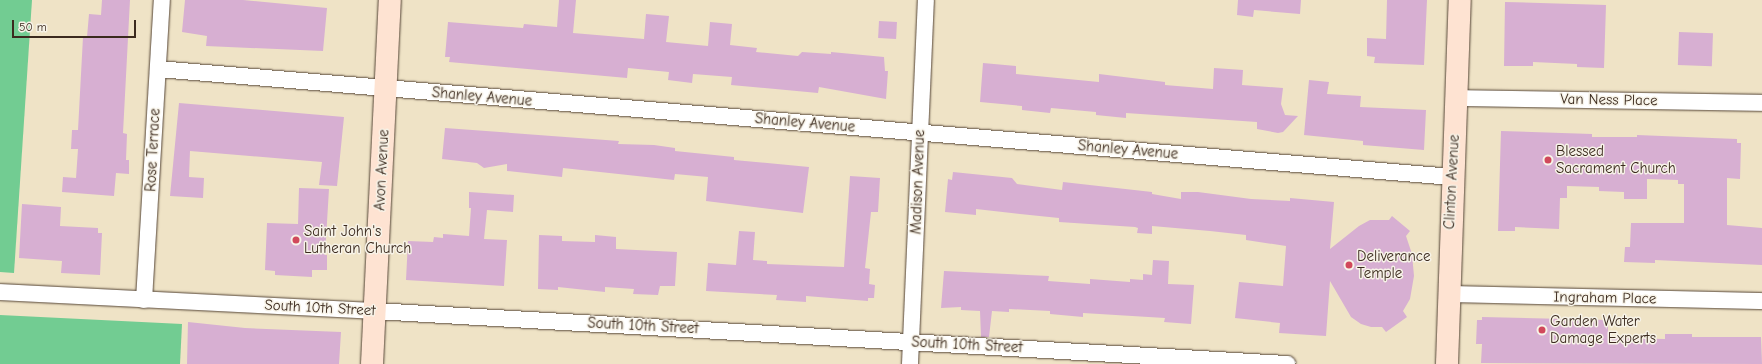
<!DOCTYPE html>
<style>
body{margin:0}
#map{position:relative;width:1762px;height:364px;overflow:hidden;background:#efe3c6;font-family:"Comic Neue",sans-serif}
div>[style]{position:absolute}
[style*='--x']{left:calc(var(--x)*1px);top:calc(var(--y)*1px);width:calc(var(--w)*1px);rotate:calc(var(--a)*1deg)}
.green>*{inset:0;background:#72cc92}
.building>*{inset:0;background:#d7afd2;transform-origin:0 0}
.roads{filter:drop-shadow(0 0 1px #564637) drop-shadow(0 0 1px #564637)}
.street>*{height:16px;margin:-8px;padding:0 8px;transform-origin:8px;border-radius:8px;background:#fff}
.secondary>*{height:22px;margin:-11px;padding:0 11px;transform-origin:11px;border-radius:11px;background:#fee3d2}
.dots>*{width:11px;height:11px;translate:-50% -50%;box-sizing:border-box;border:2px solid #f7f3e8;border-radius:50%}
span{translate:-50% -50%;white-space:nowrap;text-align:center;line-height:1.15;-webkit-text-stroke:3px #f7f3e8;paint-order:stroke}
.street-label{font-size:15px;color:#3b2a1e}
.poi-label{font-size:15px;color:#3b2a1e}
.left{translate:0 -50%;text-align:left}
.scale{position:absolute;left:12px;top:20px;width:124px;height:18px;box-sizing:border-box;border:2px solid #3b2a1e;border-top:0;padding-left:5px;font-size:12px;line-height:14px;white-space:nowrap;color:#3b2a1e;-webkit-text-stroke:3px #f7f3e8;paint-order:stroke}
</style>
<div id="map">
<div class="green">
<div style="clip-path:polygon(0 0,32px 0,14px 273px,0 272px)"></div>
<div style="clip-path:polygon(0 315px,182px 324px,180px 364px,0 364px)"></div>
</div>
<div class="building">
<div style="clip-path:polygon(102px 0,130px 0,123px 133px,127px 134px,126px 160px,129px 160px,129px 174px,116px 173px,114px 196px,62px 192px,63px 177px,76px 178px,78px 149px,71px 149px,72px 130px,78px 130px,83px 37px,87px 37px,89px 14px,101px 15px)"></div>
<div style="clip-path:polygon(185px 0,243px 0,327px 8px,323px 51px,206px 46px,207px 36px,182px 32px)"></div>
<div style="clip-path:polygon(559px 0,576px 0,573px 33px,644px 39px,646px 14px,669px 16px,666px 42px,708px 46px,710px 22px,732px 24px,730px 45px,757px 48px,756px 52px,798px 56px,802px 52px,831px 54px,831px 52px,884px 57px,885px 71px,888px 71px,886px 99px,819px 87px,818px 93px,731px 85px,732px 77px,693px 74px,692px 83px,668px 80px,669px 72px,628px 68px,627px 78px,449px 62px,450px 57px,445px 57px,448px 22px,523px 28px,524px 24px,557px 27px)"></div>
<div style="clip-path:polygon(1238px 0,1301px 0,1300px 14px,1254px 10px,1253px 17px,1237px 15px)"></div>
<div style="clip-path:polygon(1387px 0,1427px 0,1424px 65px,1374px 63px,1375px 57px,1367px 56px,1367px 38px,1386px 39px)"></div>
<div style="clip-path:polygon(1505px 2px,1606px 5px,1604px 68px,1577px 67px,1577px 64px,1533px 62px,1533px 66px,1504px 66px)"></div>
<div style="left:879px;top:21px;width:18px;height:17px;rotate:3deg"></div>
<div style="left:1679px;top:32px;width:34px;height:33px;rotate:2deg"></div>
<div style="clip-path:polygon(983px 63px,1016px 66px,1016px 74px,1099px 82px,1099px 74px,1165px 82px,1165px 85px,1213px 89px,1214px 68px,1243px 70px,1242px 85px,1283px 88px,1281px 104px,1285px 115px,1298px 116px,1283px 132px,1278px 133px,1257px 129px,1257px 122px,1126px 113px,1126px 118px,1096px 115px,1096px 112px,1051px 108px,1050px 113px,1022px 110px,1022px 106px,980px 102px)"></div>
<div style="clip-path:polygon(1309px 80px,1329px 82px,1327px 94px,1361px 96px,1360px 107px,1426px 110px,1424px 150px,1363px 145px,1363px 141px,1304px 135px)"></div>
<div style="clip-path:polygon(179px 103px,344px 117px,337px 186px,319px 185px,322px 162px,190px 151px,189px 177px,204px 178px,203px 198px,170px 196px)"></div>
<div style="clip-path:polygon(445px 128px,619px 141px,618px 144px,654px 145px,675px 148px,675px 151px,734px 157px,734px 160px,809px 167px,803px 213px,706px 201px,708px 177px,675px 174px,674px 180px,563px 168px,562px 177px,507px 171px,507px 164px,484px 168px,477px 163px,442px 159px)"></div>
<div style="clip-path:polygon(1501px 131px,1592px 134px,1592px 137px,1637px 137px,1637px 135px,1737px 139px,1737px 143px,1741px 143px,1740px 179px,1727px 178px,1727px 225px,1762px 228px,1762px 265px,1655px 260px,1655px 263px,1624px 262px,1625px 247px,1630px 247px,1631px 223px,1684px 223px,1684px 184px,1678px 184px,1678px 180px,1647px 179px,1647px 199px,1624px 199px,1624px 192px,1599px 191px,1599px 187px,1567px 186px,1567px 198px,1560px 198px,1559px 229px,1515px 227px,1515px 231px,1498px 231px)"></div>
<div style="clip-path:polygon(953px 172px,1012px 178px,1017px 184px,1062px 190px,1063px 182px,1152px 192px,1152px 194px,1181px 199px,1181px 192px,1198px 192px,1251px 199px,1290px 201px,1290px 198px,1334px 202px,1330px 249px,1359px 226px,1370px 220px,1389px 220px,1392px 216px,1410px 231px,1406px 236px,1412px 254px,1414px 276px,1410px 299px,1403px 311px,1407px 317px,1386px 332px,1382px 327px,1371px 327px,1361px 324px,1351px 317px,1330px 281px,1326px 336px,1279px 333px,1280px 323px,1235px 318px,1239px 282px,1283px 286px,1286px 246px,1246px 240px,1246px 235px,1210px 231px,1152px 226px,1152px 234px,1137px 233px,1138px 228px,1135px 227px,1059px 222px,1059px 218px,1020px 214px,976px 209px,976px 215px,945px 212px,948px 179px,952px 180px)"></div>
<div style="clip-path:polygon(850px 176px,880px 178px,878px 212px,871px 212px,865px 268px,870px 269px,869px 284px,875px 285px,874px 298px,868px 298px,868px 301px,806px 296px,806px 302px,776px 300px,777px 295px,706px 291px,708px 263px,736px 265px,739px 231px,755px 232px,753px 260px,767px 261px,767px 264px,844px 267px)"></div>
<div style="clip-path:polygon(299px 188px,329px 189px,325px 255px,327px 255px,327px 270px,312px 270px,312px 277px,275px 275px,275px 271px,265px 270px,267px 223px,298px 224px)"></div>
<div style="clip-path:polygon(469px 192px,514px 195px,513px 212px,487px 210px,484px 239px,507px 240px,504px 286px,406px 280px,408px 241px,433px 242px,434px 237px,443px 238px,443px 234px,469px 236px,471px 208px,469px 208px)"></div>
<div style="clip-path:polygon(22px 204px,61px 207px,60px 226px,98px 228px,98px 233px,102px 233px,100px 275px,61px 273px,62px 261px,19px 258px)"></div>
<div style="clip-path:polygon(539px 235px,562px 236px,562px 241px,595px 242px,595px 235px,616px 237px,616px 249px,677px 252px,675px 286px,660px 286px,658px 295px,633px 294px,634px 289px,605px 287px,605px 292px,558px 287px,558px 290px,538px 289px)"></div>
<div style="clip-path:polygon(1153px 260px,1169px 261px,1168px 284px,1194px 285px,1191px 324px,1164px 322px,1165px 318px,1083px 313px,1083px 317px,1050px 314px,1050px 311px,1009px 309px,1009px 312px,992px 311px,989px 337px,981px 337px,980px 311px,961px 310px,961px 307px,941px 308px,944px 271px,1049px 276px,1048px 281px,1090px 284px,1090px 279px,1130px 282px,1130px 279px,1143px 280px,1143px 274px,1152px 275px)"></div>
<div style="clip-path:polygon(1482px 317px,1608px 320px,1608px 338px,1665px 339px,1665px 334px,1692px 334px,1692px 337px,1761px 337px,1762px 364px,1481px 363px,1482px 344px,1476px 344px,1477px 320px,1482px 320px)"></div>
<div style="clip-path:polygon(188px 322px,245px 328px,341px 332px,339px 364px,187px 364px)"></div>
</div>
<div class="roads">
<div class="street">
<div style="--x:158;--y:69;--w:1298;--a:4.77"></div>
<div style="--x:1456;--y:98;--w:306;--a:0.9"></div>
<div style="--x:0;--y:292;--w:375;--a:2.9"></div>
<div style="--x:375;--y:311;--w:914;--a:3.33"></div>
<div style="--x:1447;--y:294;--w:315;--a:1.3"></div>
<div style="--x:144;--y:300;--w:301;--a:-86.6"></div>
<div style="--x:910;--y:364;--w:364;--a:-87.5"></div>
</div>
<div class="secondary">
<div style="--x:372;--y:364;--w:364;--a:-87.2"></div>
<div style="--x:1447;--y:364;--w:364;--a:-88"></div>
</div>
</div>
<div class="dots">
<div style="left:1548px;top:160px;background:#d1495b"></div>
<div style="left:296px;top:240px;background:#d1495b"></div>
<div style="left:1349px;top:265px;background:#d1495b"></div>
<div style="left:1542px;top:330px;background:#d1495b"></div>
</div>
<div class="street-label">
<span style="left:482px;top:97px;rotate:5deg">Shanley Avenue</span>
<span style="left:1609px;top:100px;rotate:1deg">Van Ness Place</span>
<span style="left:805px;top:123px;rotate:5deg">Shanley Avenue</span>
<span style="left:153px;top:150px;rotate:-87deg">Rose Terrace</span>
<span style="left:1128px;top:150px;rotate:5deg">Shanley Avenue</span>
<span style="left:382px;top:170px;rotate:-87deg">Avon Avenue</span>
<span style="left:918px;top:182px;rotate:-88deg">Madison Avenue</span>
<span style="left:1452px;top:182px;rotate:-87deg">Clinton Avenue</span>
<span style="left:1605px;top:298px;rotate:1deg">Ingraham Place</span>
<span style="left:320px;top:308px;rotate:3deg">South 10th Street</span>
<span style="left:643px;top:326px;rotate:3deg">South 10th Street</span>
<span style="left:967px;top:345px;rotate:3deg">South 10th Street</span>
</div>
<div class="poi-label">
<span class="left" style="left:1556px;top:160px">Blessed<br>Sacrament Church</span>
<span class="left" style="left:304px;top:240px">Saint John's<br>Lutheran Church</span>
<span class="left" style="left:1357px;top:265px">Deliverance<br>Temple</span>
<span class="left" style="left:1550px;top:330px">Garden Water<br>Damage Experts</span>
</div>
<div class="scale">50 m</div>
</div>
